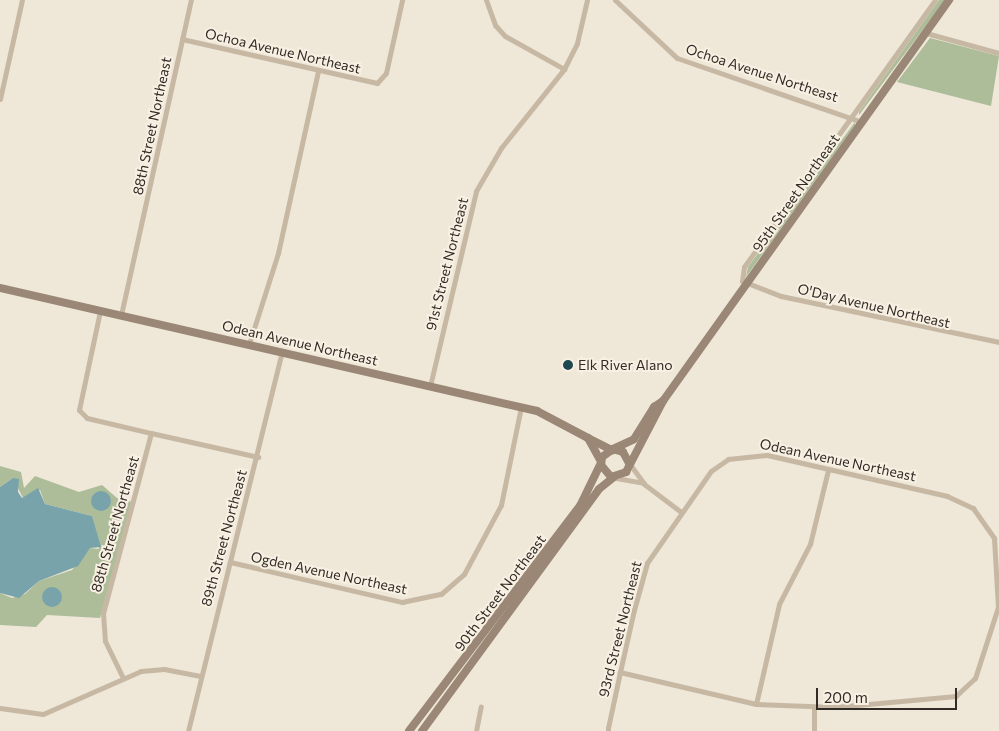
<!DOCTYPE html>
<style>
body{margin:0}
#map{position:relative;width:999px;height:731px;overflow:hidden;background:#efe7d8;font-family:Commissioner,sans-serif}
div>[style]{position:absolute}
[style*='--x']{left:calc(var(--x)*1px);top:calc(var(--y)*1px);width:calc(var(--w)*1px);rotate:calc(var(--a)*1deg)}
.green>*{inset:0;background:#adbd99}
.water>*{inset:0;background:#78a3ab}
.round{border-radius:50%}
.street>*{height:5px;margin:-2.5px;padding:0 2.5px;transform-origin:2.5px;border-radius:2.5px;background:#c7b8a4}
.secondary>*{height:8px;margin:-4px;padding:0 4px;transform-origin:4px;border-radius:4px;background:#9a8776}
.dots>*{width:14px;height:14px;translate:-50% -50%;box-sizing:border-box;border:2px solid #f8f1e3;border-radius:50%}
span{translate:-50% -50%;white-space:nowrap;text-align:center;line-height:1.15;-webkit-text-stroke:4px #f8f1e3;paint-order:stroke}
.street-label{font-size:14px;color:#322b26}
.poi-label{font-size:14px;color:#322b26}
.left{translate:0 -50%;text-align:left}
.scale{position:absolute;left:816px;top:688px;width:141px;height:22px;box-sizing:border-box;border:2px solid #322b26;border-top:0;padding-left:6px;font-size:15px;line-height:18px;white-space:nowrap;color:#322b26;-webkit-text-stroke:4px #f8f1e3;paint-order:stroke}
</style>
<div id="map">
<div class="green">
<div style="clip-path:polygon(939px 0,945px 0,859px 115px,859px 112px)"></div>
<div style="clip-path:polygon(930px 38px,999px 56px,991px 106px,897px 82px)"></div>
<div style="clip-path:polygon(855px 122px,855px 125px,746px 277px,748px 267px)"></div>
<div style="clip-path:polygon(0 466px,21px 472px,24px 488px,35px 476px,79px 492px,102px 485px,117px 498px,132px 502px,100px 618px,47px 615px,36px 627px,0 625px,0 593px,12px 598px,25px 594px,39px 581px,72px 570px,90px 548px,99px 549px,92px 516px,45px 504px,40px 490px,23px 498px,13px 478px,0 487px)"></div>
</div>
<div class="water">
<div style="clip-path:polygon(13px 478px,19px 479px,18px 492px,22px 498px,38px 488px,45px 504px,92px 516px,101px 547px,90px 548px,78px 566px,39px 581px,19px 598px,0 593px,0 487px)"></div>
<div class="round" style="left:91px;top:491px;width:20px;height:20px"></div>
<div class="round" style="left:42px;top:587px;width:20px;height:20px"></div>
</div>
<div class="street">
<div style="--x:486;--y:0;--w:27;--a:70"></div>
<div style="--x:495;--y:25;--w:15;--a:48"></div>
<div style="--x:505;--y:36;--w:68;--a:29.2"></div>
<div style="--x:615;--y:0;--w:85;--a:43.1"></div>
<div style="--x:677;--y:58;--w:196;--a:19.1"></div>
<div style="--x:935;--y:0;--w:328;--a:125.6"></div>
<div style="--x:744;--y:267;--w:14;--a:98"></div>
<div style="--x:742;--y:281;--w:42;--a:21"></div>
<div style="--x:781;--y:296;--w:223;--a:11.9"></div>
<div style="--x:926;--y:33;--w:76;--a:15.3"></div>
<div style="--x:182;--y:39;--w:200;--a:12.7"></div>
<div style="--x:377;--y:83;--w:13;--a:-48"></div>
<div style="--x:386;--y:73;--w:75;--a:-77.6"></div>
<div style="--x:0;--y:99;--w:101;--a:-77.5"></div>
<div style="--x:100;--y:311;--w:101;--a:102"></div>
<div style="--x:79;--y:410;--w:11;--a:45"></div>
<div style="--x:87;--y:418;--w:66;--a:13.2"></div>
<div style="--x:151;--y:433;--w:186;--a:104.9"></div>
<div style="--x:103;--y:613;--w:28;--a:86"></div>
<div style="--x:105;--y:641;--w:39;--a:64"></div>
<div style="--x:121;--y:315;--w:323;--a:-77.5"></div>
<div style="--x:249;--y:344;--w:96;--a:-72.3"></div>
<div style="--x:278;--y:253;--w:186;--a:-77.6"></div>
<div style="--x:430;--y:386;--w:200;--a:-76.7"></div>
<div style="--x:476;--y:191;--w:50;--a:-59.8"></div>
<div style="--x:501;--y:148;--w:101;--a:-51.4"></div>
<div style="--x:564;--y:69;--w:29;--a:-63"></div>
<div style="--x:577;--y:43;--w:44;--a:-76.9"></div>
<div style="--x:151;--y:433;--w:110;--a:12.6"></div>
<div style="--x:629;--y:463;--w:26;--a:54"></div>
<div style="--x:644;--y:484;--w:46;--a:37.1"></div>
<div style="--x:616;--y:478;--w:28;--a:10"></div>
<div style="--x:230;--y:562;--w:177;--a:13.1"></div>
<div style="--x:402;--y:602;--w:40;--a:-12"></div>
<div style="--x:441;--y:594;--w:30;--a:-41"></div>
<div style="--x:464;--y:574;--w:78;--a:-61.8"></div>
<div style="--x:501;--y:505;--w:100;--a:-78.5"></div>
<div style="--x:756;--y:704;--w:103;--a:-77"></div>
<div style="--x:779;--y:604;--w:68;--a:-62.7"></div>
<div style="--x:810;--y:544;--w:76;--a:-76.3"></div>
<div style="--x:0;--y:708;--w:43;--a:7.9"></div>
<div style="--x:43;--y:714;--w:107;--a:-23.7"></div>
<div style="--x:141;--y:671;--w:23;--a:-5"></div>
<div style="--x:164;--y:669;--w:37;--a:11"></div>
<div style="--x:188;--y:731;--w:390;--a:-76.1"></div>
<div style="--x:476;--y:731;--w:25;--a:-79"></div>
<div style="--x:608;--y:731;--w:3;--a:-90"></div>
<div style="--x:608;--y:728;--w:57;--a:-77.9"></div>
<div style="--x:620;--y:672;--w:64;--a:-77.3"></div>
<div style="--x:634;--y:610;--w:49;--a:-74.5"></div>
<div style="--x:647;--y:563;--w:112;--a:-55.2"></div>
<div style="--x:711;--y:471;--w:21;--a:-35"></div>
<div style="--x:728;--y:459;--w:39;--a:-6"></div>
<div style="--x:767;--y:455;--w:185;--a:12.8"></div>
<div style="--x:947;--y:496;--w:29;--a:25"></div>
<div style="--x:973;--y:508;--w:37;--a:55"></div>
<div style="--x:994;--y:538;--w:69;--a:86.7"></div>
<div style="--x:998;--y:607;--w:75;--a:107.9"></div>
<div style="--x:975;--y:678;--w:26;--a:137"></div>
<div style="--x:956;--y:696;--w:121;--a:174.8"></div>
<div style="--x:836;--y:707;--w:80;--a:-177.9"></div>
<div style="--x:756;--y:704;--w:140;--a:-166.8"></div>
<div style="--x:814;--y:731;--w:24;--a:-90"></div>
</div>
<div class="secondary">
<div style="--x:0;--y:288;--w:551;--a:12.9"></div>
<div style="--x:537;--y:411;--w:58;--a:27.9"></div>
<div style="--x:588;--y:438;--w:26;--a:61"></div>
<div style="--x:590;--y:439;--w:25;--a:27"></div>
<div style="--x:613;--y:449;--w:23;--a:-25"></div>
<div style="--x:634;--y:439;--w:38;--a:-58"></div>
<div style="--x:654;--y:407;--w:11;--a:-34"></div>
<div style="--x:629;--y:463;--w:13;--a:-119"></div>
<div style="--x:623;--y:452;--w:10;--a:-163"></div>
<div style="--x:613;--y:449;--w:14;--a:144"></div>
<div style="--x:602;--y:457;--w:8;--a:97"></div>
<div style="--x:601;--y:465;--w:16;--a:50"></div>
<div style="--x:611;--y:477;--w:16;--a:-18"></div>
<div style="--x:626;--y:472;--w:80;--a:-62.5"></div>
<div style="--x:663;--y:401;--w:493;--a:-54.5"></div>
<div style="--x:409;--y:731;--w:283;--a:-52.8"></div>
<div style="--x:580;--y:506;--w:48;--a:-64"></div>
<div style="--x:422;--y:731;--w:300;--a:-53.8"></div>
<div style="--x:599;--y:489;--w:19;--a:-39"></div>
</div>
<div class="dots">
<div style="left:568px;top:365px;background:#1d4852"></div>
</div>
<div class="street-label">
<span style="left:283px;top:51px;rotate:13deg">Ochoa Avenue Northeast</span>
<span style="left:762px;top:73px;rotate:18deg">Ochoa Avenue Northeast</span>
<span style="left:152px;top:126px;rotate:-78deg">88th Street Northeast</span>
<span style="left:796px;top:193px;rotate:-55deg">95th Street Northeast</span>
<span style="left:447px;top:264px;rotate:-76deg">91st Street Northeast</span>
<span style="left:874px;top:306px;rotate:13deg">O'Day Avenue Northeast</span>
<span style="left:300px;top:343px;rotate:13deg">Odean Avenue Northeast</span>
<span style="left:838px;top:460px;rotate:12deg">Odean Avenue Northeast</span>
<span style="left:115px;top:524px;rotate:-74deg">88th Street Northeast</span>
<span style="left:224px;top:538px;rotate:-75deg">89th Street Northeast</span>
<span style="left:329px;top:573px;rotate:12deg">Ogden Avenue Northeast</span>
<span style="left:500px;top:593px;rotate:-53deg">90th Street Northeast</span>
<span style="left:620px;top:629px;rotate:-76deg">93rd Street Northeast</span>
</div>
<div class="poi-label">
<span class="left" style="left:578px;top:365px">Elk River Alano</span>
</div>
<div class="scale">200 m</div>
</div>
